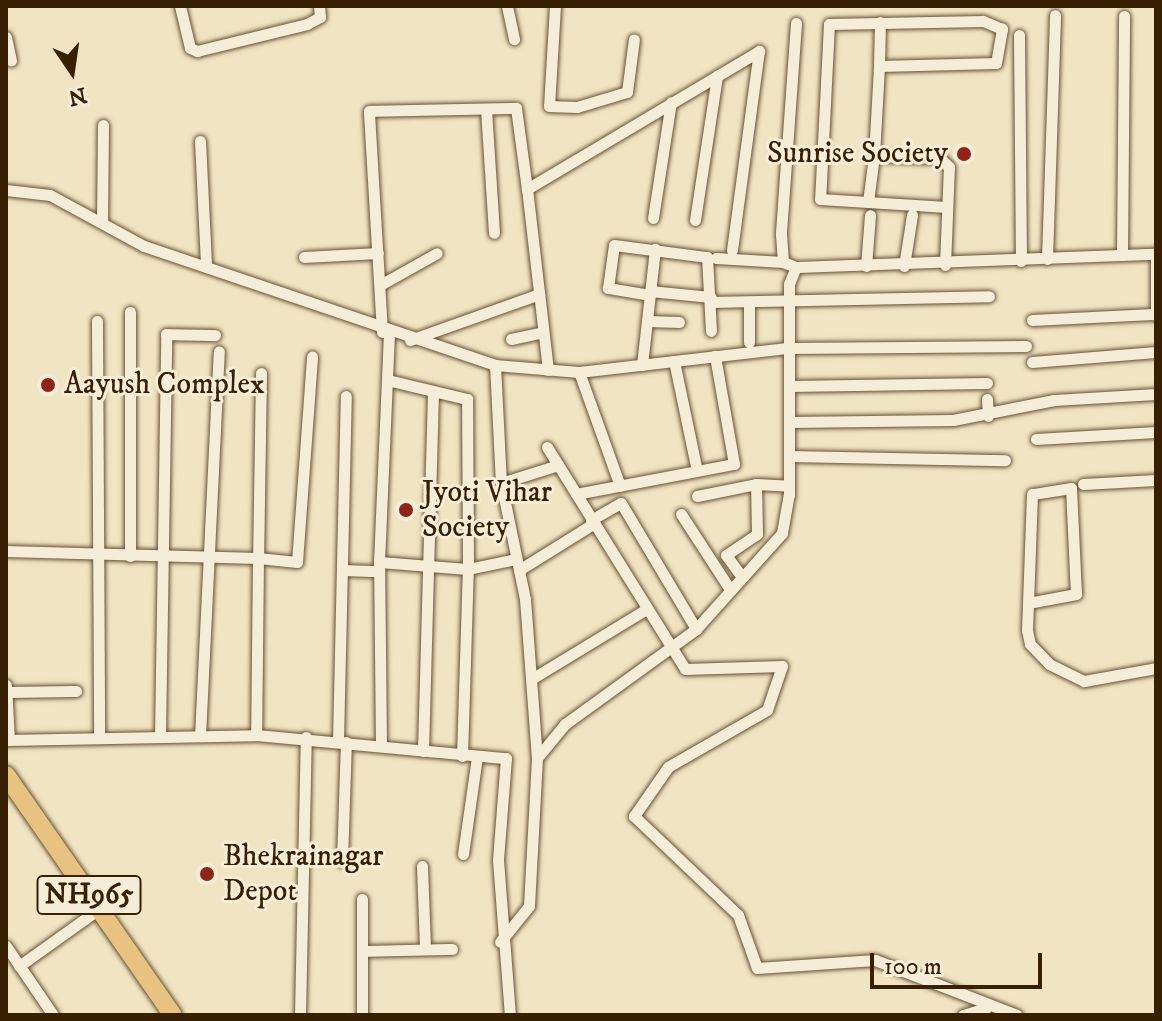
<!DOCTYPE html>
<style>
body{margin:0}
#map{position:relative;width:1162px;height:1021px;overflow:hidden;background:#f0e4c2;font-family:"IM FELL DW Pica",serif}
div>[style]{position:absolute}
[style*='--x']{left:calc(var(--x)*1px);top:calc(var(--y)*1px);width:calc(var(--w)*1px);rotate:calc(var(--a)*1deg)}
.roads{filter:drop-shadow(0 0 2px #665134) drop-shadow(0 0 2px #665134)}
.minor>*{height:11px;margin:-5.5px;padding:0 5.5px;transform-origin:5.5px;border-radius:5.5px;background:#f5edd7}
.trunk>*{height:18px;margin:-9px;padding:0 9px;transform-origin:9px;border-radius:9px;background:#e8c281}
.dots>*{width:22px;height:22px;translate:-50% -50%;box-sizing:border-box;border:4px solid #f5edd7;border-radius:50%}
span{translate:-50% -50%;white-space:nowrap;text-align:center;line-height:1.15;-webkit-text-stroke:6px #f5edd7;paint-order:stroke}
.shield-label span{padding:2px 6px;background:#f5edd7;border:2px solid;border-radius:6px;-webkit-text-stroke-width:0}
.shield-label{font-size:28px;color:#382005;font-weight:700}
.poi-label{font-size:30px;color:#382005}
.right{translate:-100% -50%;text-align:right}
.left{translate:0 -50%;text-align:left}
.frame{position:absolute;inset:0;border:8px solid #382005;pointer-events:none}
.north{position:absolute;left:32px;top:32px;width:80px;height:80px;-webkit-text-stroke:6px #f5edd7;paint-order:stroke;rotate:167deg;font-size:22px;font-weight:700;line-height:32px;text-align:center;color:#382005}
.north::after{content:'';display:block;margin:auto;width:28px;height:36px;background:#382005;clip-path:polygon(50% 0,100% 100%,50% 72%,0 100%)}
.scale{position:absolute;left:870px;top:953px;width:172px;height:36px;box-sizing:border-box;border:4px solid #382005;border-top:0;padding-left:10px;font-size:24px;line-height:28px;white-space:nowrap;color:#382005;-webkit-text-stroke:6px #f5edd7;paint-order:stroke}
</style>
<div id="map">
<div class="roads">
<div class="minor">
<div style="--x:180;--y:6;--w:43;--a:76.6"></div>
<div style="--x:190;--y:48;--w:8;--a:23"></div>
<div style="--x:197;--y:51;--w:113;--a:-13.8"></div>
<div style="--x:307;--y:24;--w:15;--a:-28"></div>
<div style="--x:320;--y:17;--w:11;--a:-95"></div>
<div style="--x:507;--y:6;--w:34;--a:78"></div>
<div style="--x:555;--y:6;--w:100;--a:93.4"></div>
<div style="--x:549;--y:106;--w:28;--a:2"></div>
<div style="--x:577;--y:107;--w:52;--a:-16.7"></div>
<div style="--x:627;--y:92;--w:53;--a:-82.5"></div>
<div style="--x:796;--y:23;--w:212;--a:94.1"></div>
<div style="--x:781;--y:234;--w:28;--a:86"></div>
<div style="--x:783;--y:262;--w:14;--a:21"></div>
<div style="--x:1019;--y:35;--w:226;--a:89.5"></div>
<div style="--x:6;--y:37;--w:24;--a:78"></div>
<div style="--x:879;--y:66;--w:44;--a:-88.7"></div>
<div style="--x:486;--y:109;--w:124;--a:86.3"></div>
<div style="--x:200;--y:141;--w:124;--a:87.2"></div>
<div style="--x:6;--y:190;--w:44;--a:6.5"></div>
<div style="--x:50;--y:195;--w:107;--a:28.5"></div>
<div style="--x:144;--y:246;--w:371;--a:18.7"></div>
<div style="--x:495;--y:365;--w:84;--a:4.8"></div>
<div style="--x:579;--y:372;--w:209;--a:-6.6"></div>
<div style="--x:787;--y:348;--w:239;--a:-0.5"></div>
<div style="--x:868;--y:202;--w:46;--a:-82.6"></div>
<div style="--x:653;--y:218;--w:117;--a:-81.2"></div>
<div style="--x:695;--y:220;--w:146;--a:-81.3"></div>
<div style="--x:102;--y:223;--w:98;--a:-89.4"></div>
<div style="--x:732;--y:250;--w:201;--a:-82.3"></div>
<div style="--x:1156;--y:253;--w:62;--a:90"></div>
<div style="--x:1122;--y:255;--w:239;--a:-89.5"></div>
<div style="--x:304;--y:257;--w:74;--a:-3.1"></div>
<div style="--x:716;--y:258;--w:67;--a:3.4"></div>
<div style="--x:1047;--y:259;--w:244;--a:-88.1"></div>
<div style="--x:945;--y:265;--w:98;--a:-87.7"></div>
<div style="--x:949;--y:167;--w:13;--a:-135"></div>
<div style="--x:940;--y:158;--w:66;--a:-178.3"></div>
<div style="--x:874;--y:156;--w:90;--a:-86.8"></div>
<div style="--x:879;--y:66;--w:117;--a:-1.5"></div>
<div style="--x:996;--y:63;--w:35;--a:-80"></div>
<div style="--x:1002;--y:29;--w:21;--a:-157"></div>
<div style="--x:983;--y:21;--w:154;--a:178.9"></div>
<div style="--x:829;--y:24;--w:175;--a:92.9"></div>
<div style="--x:820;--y:199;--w:127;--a:3.6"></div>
<div style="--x:866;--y:266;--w:51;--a:-85.5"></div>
<div style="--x:904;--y:266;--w:52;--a:-81.1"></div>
<div style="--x:380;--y:285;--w:65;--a:-29.3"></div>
<div style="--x:650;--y:291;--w:61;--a:5.6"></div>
<div style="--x:650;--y:295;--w:43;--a:-170.5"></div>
<div style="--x:608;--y:288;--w:43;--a:-82.1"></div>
<div style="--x:614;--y:245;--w:94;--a:7.4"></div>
<div style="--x:707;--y:257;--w:74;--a:86.9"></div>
<div style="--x:710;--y:302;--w:279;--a:-1.2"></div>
<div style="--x:130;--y:312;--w:244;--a:90"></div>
<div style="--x:1032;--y:320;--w:124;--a:-2.8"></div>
<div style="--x:97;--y:321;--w:416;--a:89.7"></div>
<div style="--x:647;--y:321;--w:32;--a:2"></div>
<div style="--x:382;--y:332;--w:221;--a:-93.4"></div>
<div style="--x:369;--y:111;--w:147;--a:-1.2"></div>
<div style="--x:516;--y:108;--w:82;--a:82.3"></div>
<div style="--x:511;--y:339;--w:33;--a:-12"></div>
<div style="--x:410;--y:340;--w:137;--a:-19.6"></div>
<div style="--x:749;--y:342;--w:39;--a:-90"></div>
<div style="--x:674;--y:361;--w:112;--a:78.2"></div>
<div style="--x:1032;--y:362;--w:124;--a:-4.6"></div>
<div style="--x:495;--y:365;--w:118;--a:87.1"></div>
<div style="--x:501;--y:483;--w:118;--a:78.3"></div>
<div style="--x:525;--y:599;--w:159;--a:85.7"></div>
<div style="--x:537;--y:758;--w:148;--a:93.1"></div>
<div style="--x:529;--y:906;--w:46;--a:128.9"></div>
<div style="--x:642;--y:365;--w:117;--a:-83.6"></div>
<div style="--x:548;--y:370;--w:182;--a:-96.6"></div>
<div style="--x:527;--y:189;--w:270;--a:-30.7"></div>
<div style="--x:579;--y:372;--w:121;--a:70.2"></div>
<div style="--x:261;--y:373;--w:185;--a:90.9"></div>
<div style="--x:258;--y:558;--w:39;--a:6"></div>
<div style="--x:297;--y:562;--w:206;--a:-85.8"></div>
<div style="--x:789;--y:386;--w:198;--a:-0.9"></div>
<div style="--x:987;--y:399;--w:17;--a:87"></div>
<div style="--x:789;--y:422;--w:164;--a:-0.7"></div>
<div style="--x:953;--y:420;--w:103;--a:-11.2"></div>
<div style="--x:1054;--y:400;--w:102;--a:-3.4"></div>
<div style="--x:1036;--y:439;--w:120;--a:-3.3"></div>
<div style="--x:547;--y:447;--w:261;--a:58.1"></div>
<div style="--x:685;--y:669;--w:97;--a:-1.8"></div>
<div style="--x:782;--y:666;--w:46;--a:108.8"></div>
<div style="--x:767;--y:710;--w:114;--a:150.1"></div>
<div style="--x:668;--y:767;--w:60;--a:124.8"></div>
<div style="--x:634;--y:816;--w:144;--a:43.6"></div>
<div style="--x:738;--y:915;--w:56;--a:70.3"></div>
<div style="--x:757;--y:968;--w:118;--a:-3.9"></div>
<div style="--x:875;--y:960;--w:152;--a:21.2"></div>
<div style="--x:789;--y:456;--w:216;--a:1.1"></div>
<div style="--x:501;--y:483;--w:60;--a:-17.5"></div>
<div style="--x:1083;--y:484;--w:73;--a:-3.1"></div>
<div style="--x:576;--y:494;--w:161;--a:-10.8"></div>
<div style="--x:734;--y:464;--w:110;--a:-100"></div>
<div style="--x:697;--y:496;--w:60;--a:-11.5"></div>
<div style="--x:756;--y:484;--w:33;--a:3"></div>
<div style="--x:681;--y:514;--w:88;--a:57"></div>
<div style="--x:591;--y:520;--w:34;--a:-30"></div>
<div style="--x:621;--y:503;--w:147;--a:59.2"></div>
<div style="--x:6;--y:551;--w:252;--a:1.6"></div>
<div style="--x:258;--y:558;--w:177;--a:90.6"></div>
<div style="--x:379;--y:562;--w:227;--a:-87.5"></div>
<div style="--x:342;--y:570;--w:37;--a:2"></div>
<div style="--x:519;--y:570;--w:87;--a:-31.9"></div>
<div style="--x:742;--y:577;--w:27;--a:-126"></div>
<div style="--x:726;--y:555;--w:37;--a:-34"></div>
<div style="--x:757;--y:534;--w:50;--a:-91.1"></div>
<div style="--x:1028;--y:603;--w:49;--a:-10.6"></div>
<div style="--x:1076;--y:594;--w:106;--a:-92.7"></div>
<div style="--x:1071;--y:488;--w:39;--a:171"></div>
<div style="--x:1032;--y:494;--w:136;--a:92.1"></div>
<div style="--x:1027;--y:630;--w:14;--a:78"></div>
<div style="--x:1030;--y:644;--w:28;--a:46"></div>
<div style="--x:1049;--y:664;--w:39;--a:26"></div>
<div style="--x:1084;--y:681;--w:73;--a:-10.2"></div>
<div style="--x:533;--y:678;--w:129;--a:-31.3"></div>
<div style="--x:6;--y:685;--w:55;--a:86.9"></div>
<div style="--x:6;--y:692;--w:70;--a:-0.8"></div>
<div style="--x:160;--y:736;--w:402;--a:-89.1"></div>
<div style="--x:166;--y:334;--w:49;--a:1.2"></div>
<div style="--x:200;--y:736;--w:385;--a:-87.2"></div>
<div style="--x:6;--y:740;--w:250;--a:-1.1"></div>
<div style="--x:256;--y:735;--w:251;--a:5.3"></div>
<div style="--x:506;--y:758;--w:102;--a:94.5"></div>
<div style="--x:498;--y:860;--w:155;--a:85.6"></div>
<div style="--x:338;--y:741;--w:345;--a:-88.7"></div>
<div style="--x:381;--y:746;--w:184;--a:-90.6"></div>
<div style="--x:379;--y:562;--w:89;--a:4.5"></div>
<div style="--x:468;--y:569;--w:170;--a:-90.3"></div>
<div style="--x:467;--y:399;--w:81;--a:-166.5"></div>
<div style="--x:423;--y:751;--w:359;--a:-88.4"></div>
<div style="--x:462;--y:756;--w:187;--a:-88.2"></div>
<div style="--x:468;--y:569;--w:49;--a:-11.8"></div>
<div style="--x:537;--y:758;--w:44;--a:-50.5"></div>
<div style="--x:565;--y:724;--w:162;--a:-35.9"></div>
<div style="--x:696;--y:629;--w:129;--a:-48.1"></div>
<div style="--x:782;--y:533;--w:39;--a:-80"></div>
<div style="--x:789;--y:495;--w:211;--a:-90"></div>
<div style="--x:789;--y:284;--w:18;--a:-68"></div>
<div style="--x:796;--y:267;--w:360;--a:-2.1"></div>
<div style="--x:463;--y:854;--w:98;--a:-81.8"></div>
<div style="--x:342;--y:861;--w:119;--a:-88.1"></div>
<div style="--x:422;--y:866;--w:83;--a:87.9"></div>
<div style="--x:362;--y:899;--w:116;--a:90"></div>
<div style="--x:6;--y:946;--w:83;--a:55.7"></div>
<div style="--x:362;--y:951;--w:90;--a:-1.3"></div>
<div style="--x:19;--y:966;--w:98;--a:-35.5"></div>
<div style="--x:300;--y:1015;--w:278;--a:-88.8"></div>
<div style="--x:963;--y:1015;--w:24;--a:-17"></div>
</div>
<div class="trunk">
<div style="--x:6;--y:775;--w:292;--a:55.2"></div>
</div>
</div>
<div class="dots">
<div style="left:964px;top:154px;background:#8f2418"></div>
<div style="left:48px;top:385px;background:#8f2418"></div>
<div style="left:406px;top:510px;background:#8f2418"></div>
<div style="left:207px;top:874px;background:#8f2418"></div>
</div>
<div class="shield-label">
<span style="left:89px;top:895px">NH965</span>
</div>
<div class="poi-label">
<span class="right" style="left:948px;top:154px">Sunrise Society</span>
<span class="left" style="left:64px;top:385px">Aayush Complex</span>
<span class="left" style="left:422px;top:510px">Jyoti Vihar<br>Society</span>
<span class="left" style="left:223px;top:874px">Bhekrainagar<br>Depot</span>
</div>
<div class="frame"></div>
<div class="north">N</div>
<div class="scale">100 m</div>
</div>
